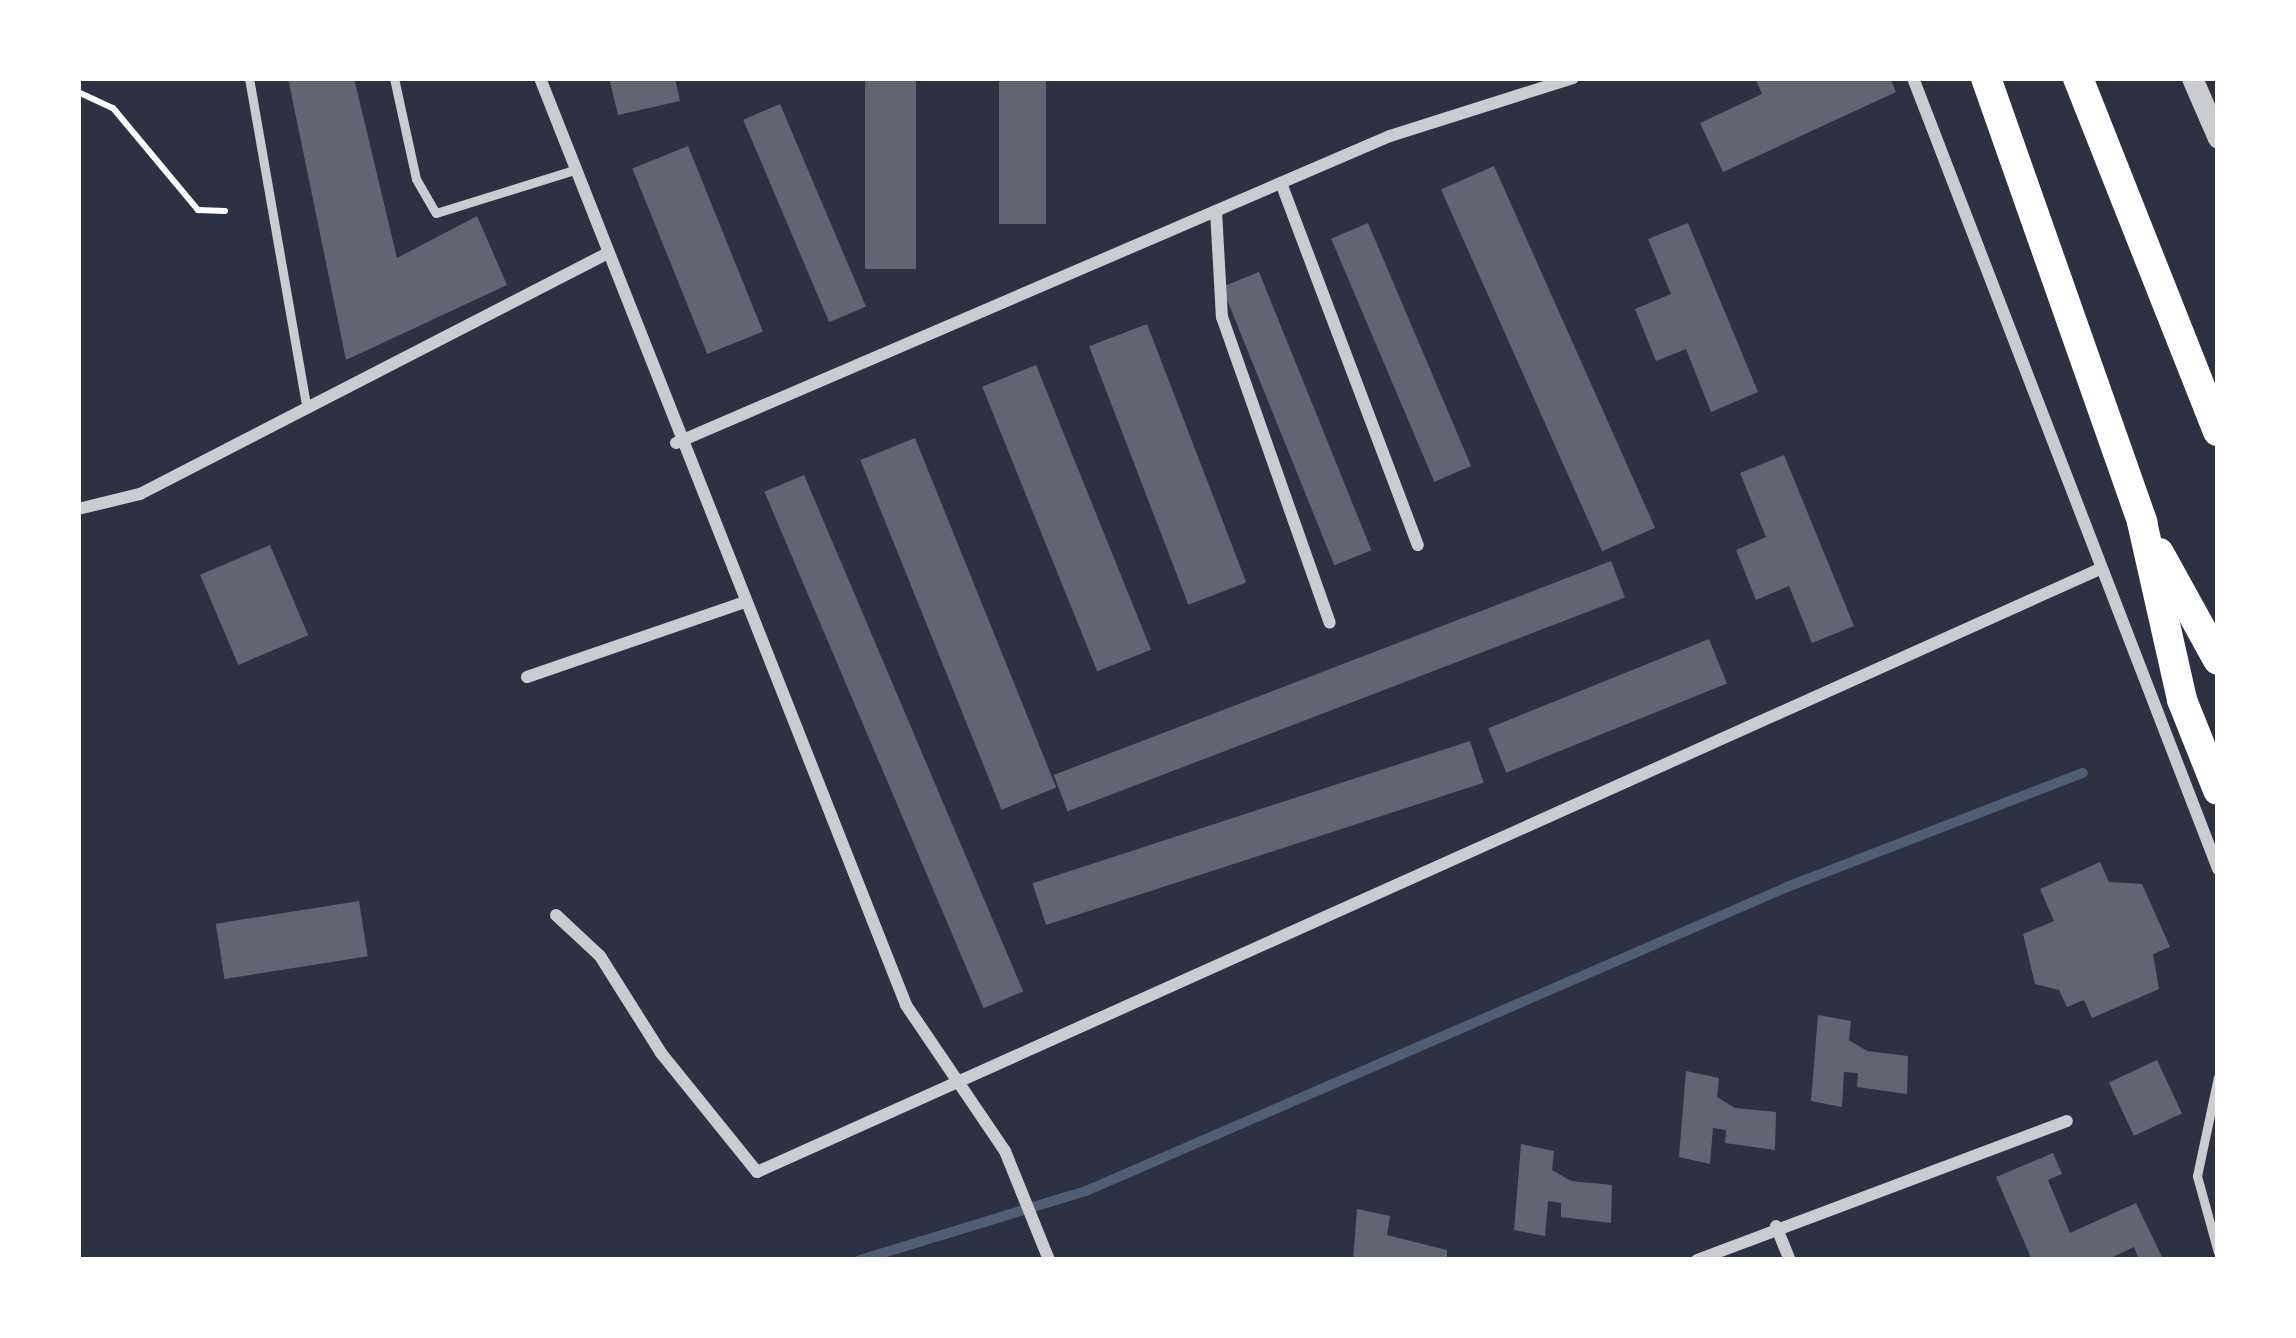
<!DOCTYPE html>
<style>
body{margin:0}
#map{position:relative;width:2296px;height:1338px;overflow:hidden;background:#2d3142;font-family:"Open Sans",sans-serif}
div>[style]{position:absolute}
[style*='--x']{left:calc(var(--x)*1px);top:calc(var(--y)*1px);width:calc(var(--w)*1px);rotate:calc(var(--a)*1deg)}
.stream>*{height:10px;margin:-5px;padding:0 5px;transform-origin:5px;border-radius:5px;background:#4f5d75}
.building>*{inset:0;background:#626471;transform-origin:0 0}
.path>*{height:6px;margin:-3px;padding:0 3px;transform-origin:3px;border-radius:3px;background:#fff}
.service>*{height:9px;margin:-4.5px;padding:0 4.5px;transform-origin:4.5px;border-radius:4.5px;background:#caccd0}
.minor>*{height:12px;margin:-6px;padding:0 6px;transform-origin:6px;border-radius:6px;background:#caccd0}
.tertiary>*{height:21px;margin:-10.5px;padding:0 10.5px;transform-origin:10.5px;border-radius:10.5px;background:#caccd0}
.primary>*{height:30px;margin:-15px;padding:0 15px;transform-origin:15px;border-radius:15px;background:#fff}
span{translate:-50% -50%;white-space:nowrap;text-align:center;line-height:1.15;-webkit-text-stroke:12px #fff;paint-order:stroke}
.frame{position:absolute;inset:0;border:81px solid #fff;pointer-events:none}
</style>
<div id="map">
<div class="stream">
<div style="--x:860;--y:1260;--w:236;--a:-17"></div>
<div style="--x:1086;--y:1191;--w:764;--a:-23.44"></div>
<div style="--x:1787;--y:887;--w:317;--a:-21.1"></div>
</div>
<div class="building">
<div style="clip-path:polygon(288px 78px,354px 78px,397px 258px,477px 216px,507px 285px,346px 360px)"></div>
<div style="clip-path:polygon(609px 78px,675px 78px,680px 101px,618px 115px)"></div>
<div style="left:865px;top:78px;width:51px;height:191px"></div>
<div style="left:999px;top:78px;width:47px;height:146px"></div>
<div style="clip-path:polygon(1755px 78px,1890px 78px,1896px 92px,1723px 172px,1700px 123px,1762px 94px)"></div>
<div style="left:780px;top:104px;width:220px;height:40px;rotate:67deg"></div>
<div style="left:688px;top:146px;width:200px;height:60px;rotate:68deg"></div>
<div style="left:1494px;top:166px;width:396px;height:58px;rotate:66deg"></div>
<div style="left:1368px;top:223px;width:264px;height:40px;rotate:67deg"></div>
<div style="clip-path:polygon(1688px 223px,1758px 392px,1711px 412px,1686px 349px,1656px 361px,1635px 309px,1671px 294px,1648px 239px)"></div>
<div style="left:1259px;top:272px;width:300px;height:40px;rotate:68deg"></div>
<div style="left:1147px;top:324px;width:277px;height:62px;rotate:69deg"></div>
<div style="left:1036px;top:365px;width:307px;height:58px;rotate:68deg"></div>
<div style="left:915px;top:438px;width:377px;height:59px;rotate:68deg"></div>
<div style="clip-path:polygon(1784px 455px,1854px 626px,1812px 643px,1789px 586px,1756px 600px,1736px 550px,1766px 537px,1740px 473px)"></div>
<div style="left:804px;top:475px;width:561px;height:43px;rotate:67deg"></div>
<div style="left:270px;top:545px;width:98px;height:76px;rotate:67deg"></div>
<div style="left:1611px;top:561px;width:39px;height:597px;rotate:69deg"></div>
<div style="left:1709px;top:639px;width:48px;height:238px;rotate:68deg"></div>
<div style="left:1470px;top:741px;width:44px;height:460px;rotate:72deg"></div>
<div style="clip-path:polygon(2100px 862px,2109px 882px,2142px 884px,2170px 947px,2153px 954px,2159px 989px,2092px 1018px,2084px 1000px,2067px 1007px,2059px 990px,2035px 984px,2023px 934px,2054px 921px,2040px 889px)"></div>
<div style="left:359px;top:901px;width:56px;height:145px;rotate:81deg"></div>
<div style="clip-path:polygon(1818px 1015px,1851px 1021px,1849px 1040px,1867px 1051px,1908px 1056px,1907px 1094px,1857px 1087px,1858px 1073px,1844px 1072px,1842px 1107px,1811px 1101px)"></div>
<div style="left:2157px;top:1060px;width:59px;height:53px;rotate:65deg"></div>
<div style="clip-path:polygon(1686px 1071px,1719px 1078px,1717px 1097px,1735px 1108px,1776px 1112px,1775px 1150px,1725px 1143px,1726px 1130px,1713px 1128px,1710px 1164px,1679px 1157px)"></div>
<div style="clip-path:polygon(1521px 1144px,1554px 1151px,1552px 1170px,1571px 1181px,1612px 1185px,1611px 1223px,1561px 1217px,1561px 1203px,1548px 1201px,1545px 1236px,1514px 1230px)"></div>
<div style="clip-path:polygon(2053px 1153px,2062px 1174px,2048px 1180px,2070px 1233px,2136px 1203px,2162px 1257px,2139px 1260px,2134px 1247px,2106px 1260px,2032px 1260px,1996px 1177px)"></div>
<div style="clip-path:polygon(1357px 1209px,1390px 1216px,1387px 1235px,1447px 1250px,1447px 1260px,1353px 1260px)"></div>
</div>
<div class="path">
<div style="--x:78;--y:92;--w:38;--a:25"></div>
<div style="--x:113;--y:108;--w:133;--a:50.2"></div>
<div style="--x:198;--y:210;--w:27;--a:2"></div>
</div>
<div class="service">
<div style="--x:249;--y:78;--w:331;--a:80.1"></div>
<div style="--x:394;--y:78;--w:103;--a:77.7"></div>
<div style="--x:416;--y:179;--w:39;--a:60"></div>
<div style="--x:436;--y:213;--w:145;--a:-17.3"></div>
<div style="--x:2218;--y:1077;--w:101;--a:102"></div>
<div style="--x:2197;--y:1176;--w:79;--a:74.6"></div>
</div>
<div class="minor">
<div style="--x:540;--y:78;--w:997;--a:68.45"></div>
<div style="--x:906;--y:1005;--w:176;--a:55.9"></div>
<div style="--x:1005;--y:1151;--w:118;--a:68"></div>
<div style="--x:1913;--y:78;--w:848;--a:68.91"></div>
<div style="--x:1281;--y:183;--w:387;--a:69.3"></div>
<div style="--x:1216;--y:211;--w:106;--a:86.8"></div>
<div style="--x:1222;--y:317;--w:324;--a:70.6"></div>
<div style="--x:676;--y:443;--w:777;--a:-23.27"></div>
<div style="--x:1390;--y:136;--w:192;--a:-17.6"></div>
<div style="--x:78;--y:509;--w:64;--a:-13.6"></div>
<div style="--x:140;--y:494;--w:524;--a:-27.25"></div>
<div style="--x:527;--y:677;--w:227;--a:-19"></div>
<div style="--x:556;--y:915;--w:60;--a:43"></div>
<div style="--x:600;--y:956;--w:115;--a:57.8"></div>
<div style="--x:661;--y:1053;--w:153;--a:51.1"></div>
<div style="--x:757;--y:1172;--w:1472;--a:-24.18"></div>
<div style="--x:1776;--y:1226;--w:37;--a:68"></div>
<div style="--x:1697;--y:1260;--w:395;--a:-20.6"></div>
</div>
<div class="tertiary">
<div style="--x:2192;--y:78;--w:65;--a:66.6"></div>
</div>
<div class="primary">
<div style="--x:1986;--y:78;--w:471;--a:70.6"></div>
<div style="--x:2142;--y:522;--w:182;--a:77.3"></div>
<div style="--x:2182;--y:700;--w:97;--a:68.2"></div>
<div style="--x:2078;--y:78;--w:380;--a:68.4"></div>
<div style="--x:2159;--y:553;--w:122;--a:61.1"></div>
</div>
<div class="frame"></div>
</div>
